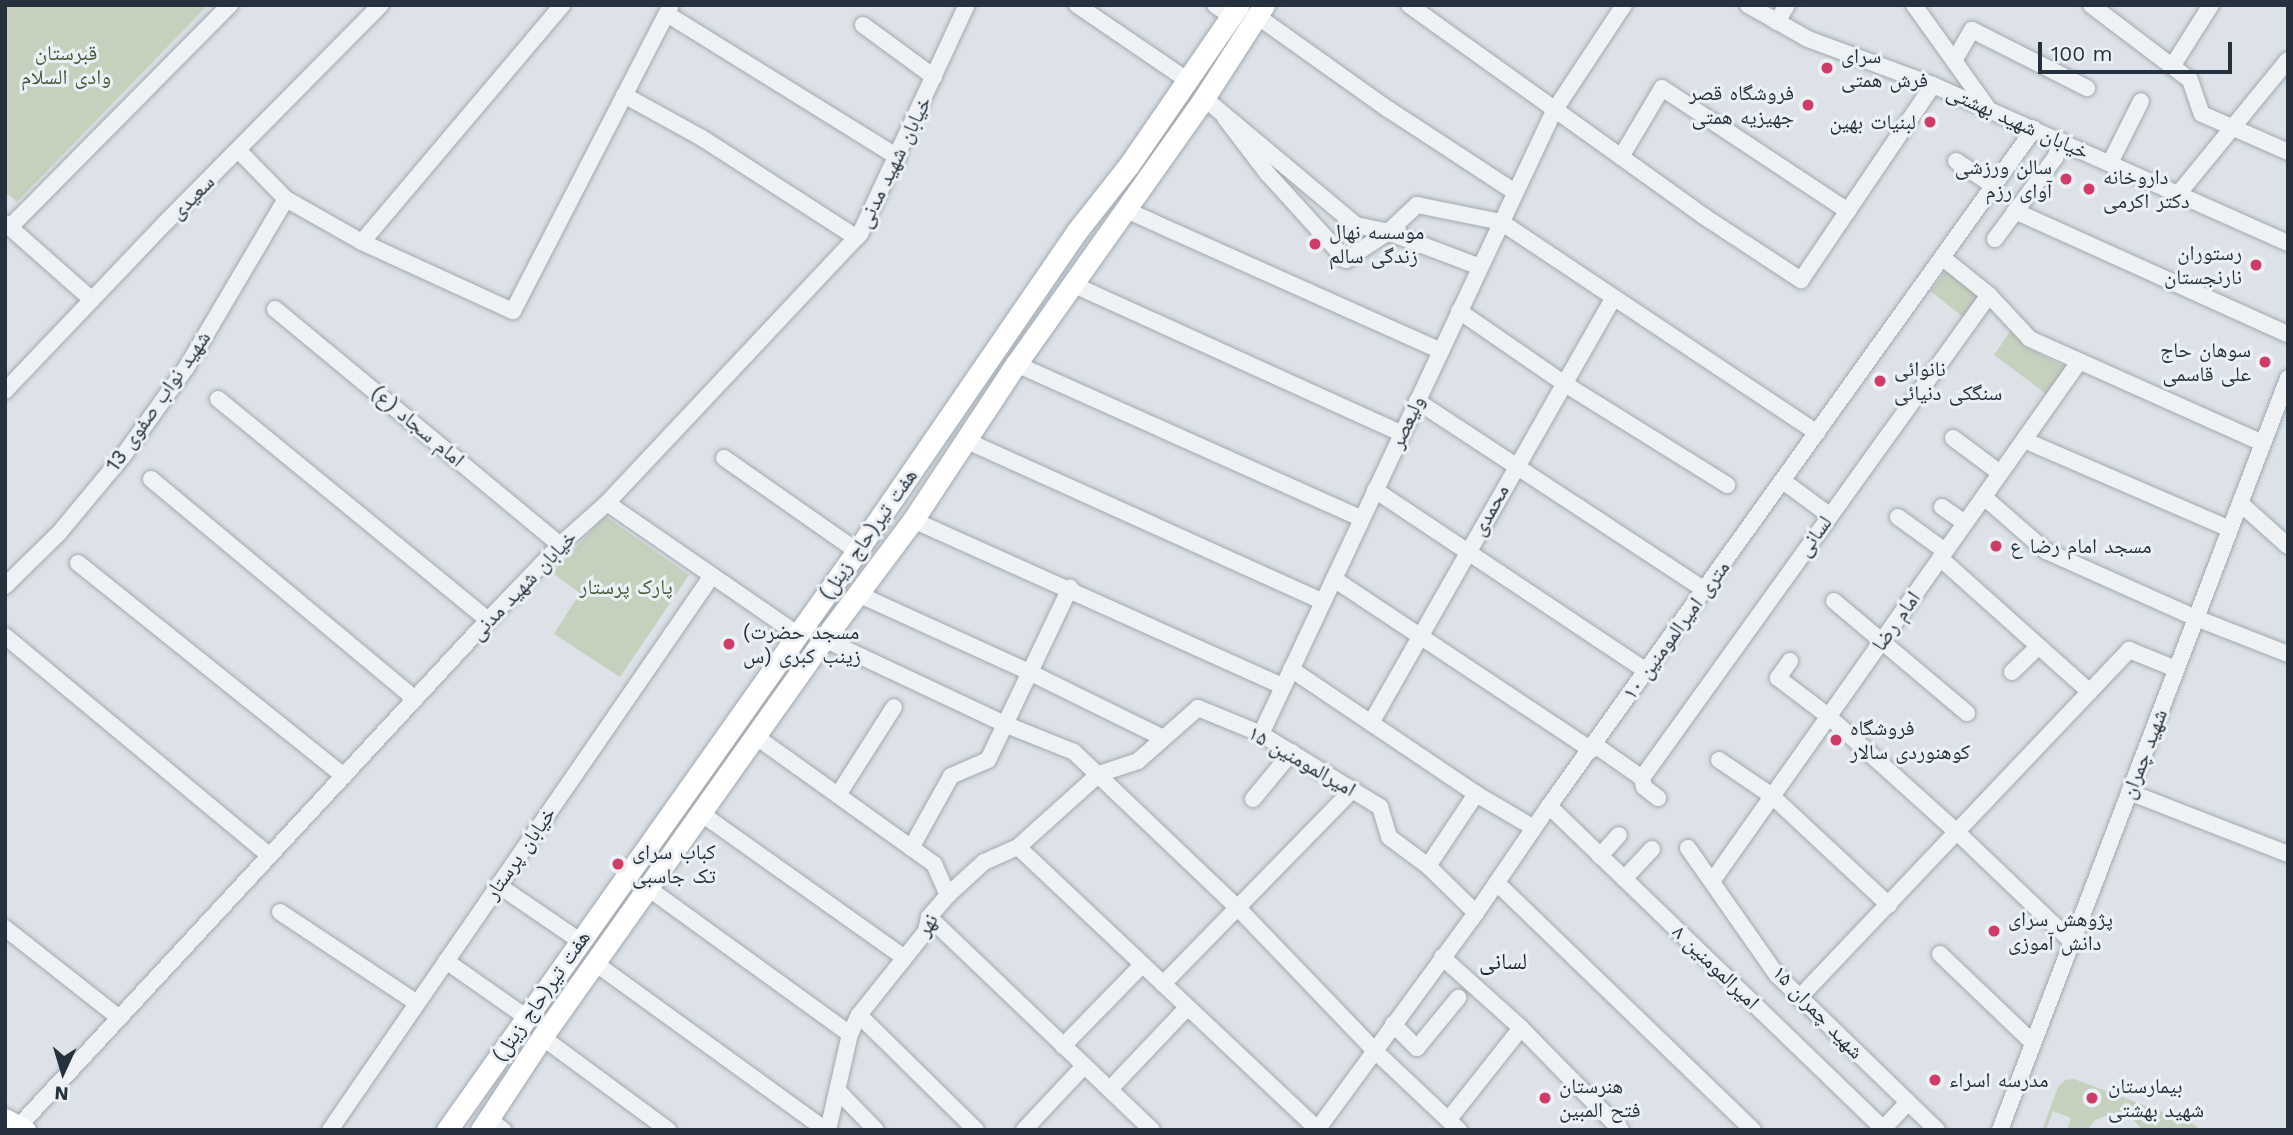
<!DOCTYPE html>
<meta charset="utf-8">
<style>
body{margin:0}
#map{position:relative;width:2293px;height:1135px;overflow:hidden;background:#dce2e7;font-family:"Work Sans","Noto Naskh Arabic",sans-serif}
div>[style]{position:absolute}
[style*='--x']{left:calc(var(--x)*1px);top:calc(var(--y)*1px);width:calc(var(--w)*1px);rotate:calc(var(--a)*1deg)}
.green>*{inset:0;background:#c5d1bd;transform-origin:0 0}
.roads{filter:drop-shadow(0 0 2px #a1a9b1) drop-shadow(0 0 2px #a1a9b1)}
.minor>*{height:16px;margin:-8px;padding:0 8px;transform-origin:8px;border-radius:8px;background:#eef2f5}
.major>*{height:21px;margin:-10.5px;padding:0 10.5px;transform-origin:10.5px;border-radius:10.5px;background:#fff}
.dots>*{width:19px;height:19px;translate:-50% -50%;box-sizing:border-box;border:4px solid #ebf0f4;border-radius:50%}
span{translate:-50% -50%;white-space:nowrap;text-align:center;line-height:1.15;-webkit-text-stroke:6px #ebf0f4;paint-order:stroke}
.park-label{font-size:21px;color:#3f5932}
.poi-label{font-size:21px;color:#25313d}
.left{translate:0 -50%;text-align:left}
.right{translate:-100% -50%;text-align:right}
.street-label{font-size:21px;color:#25313d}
.neighbourhood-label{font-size:23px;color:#18222d}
.frame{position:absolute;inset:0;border:7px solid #25313d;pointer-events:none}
.north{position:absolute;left:28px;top:1037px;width:70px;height:70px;-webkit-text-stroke:5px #ebf0f4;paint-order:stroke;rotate:184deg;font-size:19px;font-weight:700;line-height:28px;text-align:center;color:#25313d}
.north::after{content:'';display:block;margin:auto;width:24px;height:32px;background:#25313d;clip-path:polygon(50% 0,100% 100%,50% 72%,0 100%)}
.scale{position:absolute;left:2038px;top:42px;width:194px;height:32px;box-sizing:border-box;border:4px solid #25313d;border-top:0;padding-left:9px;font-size:21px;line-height:24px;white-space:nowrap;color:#25313d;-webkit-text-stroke:5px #ebf0f4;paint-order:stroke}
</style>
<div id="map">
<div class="green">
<div style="clip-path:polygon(5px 5px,208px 5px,17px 202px,5px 192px)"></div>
<div style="left:1947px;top:270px;width:43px;height:27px;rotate:38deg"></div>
<div style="clip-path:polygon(2011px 330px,2029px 349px,2065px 367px,2049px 396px,1994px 355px)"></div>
<div style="clip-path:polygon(605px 516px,689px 575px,620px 677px,554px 634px,580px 593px,552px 573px)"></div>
<div style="clip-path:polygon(2074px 1079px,2192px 1123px,2201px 1130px,2142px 1130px,2132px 1118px,2114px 1113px,2095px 1120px,2087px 1130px,2067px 1130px,2071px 1118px,2053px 1111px,2046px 1130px,2042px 1130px,2058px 1087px,2065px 1080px)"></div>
</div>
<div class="roads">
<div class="minor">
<div style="--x:1077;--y:5;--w:133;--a:34.3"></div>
<div style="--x:1215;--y:5;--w:19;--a:35"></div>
<div style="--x:1409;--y:5;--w:364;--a:35.6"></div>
<div style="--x:1705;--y:217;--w:115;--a:33.3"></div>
<div style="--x:1801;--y:280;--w:235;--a:-55.9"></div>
<div style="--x:1748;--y:5;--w:69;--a:29.5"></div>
<div style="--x:1808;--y:39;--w:133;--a:20.2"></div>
<div style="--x:1933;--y:85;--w:389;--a:24"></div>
<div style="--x:1914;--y:5;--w:125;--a:54.4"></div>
<div style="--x:2091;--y:5;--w:124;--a:37.1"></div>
<div style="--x:2190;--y:80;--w:36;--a:71"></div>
<div style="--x:2202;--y:114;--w:94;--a:23.8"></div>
<div style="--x:667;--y:14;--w:272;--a:31.8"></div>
<div style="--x:1257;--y:16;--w:161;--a:35.4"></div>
<div style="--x:1388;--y:109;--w:152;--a:33.2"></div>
<div style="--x:1777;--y:22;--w:20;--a:-60"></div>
<div style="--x:863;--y:25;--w:88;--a:36.2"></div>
<div style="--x:1954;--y:61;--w:36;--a:-60"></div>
<div style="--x:1972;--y:30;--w:129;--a:26.8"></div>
<div style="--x:2173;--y:65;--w:71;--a:-57.7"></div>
<div style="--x:624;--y:95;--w:89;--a:28.9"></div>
<div style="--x:702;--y:138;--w:184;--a:32.8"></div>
<div style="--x:1204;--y:98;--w:198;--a:39.9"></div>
<div style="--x:1356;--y:225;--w:33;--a:12"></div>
<div style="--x:1388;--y:232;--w:98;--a:20.8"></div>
<div style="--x:1225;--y:118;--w:71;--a:52.5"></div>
<div style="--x:1268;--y:174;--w:116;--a:47.8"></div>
<div style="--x:1346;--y:260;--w:50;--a:-33.7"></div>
<div style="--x:1388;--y:232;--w:40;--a:-43"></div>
<div style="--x:1417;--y:205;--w:86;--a:11.4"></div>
<div style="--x:1501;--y:222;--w:380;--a:33.7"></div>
<div style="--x:238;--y:150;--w:69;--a:45.6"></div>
<div style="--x:286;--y:199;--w:87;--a:29.5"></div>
<div style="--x:362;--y:242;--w:166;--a:24.6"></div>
<div style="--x:513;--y:311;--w:344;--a:-62.7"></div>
<div style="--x:1621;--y:157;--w:80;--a:-59.3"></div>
<div style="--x:1662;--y:88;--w:223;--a:33.5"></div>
<div style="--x:1956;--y:161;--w:45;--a:33.3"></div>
<div style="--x:2110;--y:163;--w:69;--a:-63.4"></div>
<div style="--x:2179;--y:193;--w:172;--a:-50.7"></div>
<div style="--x:1126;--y:210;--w:345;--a:24.1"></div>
<div style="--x:2015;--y:211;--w:299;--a:24.3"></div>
<div style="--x:5;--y:223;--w:116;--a:41.5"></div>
<div style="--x:10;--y:227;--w:313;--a:-45.3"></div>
<div style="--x:1995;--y:239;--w:101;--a:-53.5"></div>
<div style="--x:2055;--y:158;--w:18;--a:-68"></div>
<div style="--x:362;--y:242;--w:310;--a:-49.8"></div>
<div style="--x:1943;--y:258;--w:59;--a:38.8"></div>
<div style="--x:1989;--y:295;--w:60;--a:47"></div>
<div style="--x:2030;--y:339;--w:255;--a:24.1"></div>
<div style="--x:1072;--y:284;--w:362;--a:24.4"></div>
<div style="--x:275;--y:309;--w:370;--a:39.6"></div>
<div style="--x:1459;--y:311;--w:129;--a:34.6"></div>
<div style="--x:1565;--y:384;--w:191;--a:31.9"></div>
<div style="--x:1016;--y:364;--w:379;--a:24.1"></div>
<div style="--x:5;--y:391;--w:233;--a:-46.4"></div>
<div style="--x:166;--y:222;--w:305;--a:-45.3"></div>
<div style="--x:218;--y:399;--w:349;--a:39.3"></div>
<div style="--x:1417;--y:401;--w:344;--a:33.3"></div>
<div style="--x:1953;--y:438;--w:59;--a:36.7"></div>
<div style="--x:965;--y:440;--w:393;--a:24.3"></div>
<div style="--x:2024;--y:440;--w:224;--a:23.4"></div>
<div style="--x:724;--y:458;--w:162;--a:35"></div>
<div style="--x:151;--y:479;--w:344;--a:39.8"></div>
<div style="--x:1783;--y:481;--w:57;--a:36.5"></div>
<div style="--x:1375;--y:490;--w:326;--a:33.7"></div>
<div style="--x:1984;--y:497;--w:82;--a:41.1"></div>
<div style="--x:2046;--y:551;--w:164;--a:24.1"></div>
<div style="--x:2196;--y:618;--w:99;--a:21.4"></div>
<div style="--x:607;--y:503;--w:231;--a:34.6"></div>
<div style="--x:2240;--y:503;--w:64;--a:41.9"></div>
<div style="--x:1942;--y:507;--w:28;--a:35"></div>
<div style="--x:1898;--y:517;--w:58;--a:35.9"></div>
<div style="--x:913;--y:520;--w:406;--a:24.2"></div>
<div style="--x:1940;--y:558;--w:201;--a:41.8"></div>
<div style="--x:78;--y:563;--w:341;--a:38.7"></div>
<div style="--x:1334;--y:579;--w:309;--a:33.6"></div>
<div style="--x:5;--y:586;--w:76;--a:-44.5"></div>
<div style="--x:59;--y:533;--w:100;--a:-50.3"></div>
<div style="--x:123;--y:456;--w:108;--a:-54.4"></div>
<div style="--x:186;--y:368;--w:196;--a:-59.4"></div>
<div style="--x:858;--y:594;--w:188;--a:24.5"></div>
<div style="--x:1029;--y:672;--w:149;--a:26.2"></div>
<div style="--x:1834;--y:601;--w:174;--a:40.1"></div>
<div style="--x:5;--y:636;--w:344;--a:39.7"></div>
<div style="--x:824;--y:639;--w:202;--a:25.2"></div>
<div style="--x:1007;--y:725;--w:72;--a:21.9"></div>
<div style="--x:1074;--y:752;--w:225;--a:43.6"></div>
<div style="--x:1237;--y:907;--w:198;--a:46.2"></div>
<div style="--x:1374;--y:1050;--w:117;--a:43.3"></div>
<div style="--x:1790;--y:661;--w:21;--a:125"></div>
<div style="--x:1778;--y:678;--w:63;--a:37.2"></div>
<div style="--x:1828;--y:716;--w:175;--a:42"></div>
<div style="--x:1958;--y:833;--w:158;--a:43.7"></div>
<div style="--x:1291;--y:669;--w:223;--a:34"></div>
<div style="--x:1476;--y:794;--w:67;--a:30.4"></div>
<div style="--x:2012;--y:672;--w:37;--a:-44"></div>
<div style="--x:1371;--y:723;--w:488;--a:-60.3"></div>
<div style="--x:1261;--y:734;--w:688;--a:-64.81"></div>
<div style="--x:1554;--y:111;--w:127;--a:-56.6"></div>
<div style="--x:755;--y:736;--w:220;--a:35.6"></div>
<div style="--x:934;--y:864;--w:34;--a:66"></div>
<div style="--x:1595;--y:745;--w:57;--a:35.1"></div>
<div style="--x:1642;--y:778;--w:9;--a:77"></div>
<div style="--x:1644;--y:787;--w:18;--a:38"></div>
<div style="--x:1719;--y:760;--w:64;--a:34.2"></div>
<div style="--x:1772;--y:796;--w:160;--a:43"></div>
<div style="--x:1642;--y:778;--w:595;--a:-54.31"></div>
<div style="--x:2129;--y:792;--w:171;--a:21.3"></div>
<div style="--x:838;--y:795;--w:104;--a:-57.5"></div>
<div style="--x:1253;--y:799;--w:61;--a:-50.3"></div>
<div style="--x:1549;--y:806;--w:466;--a:44"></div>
<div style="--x:702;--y:814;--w:247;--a:35.4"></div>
<div style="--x:1018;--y:847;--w:412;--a:43.3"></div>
<div style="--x:911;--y:848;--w:82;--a:-60.9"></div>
<div style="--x:951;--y:776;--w:40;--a:-23.4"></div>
<div style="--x:988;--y:760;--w:191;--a:-64.5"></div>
<div style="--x:1688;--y:848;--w:155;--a:55"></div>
<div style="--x:1777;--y:975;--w:223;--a:44.1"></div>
<div style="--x:1600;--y:856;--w:28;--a:-48"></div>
<div style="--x:1428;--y:866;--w:87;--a:-56.3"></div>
<div style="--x:1624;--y:879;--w:41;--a:-47"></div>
<div style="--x:1713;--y:880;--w:634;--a:-54.76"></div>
<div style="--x:1497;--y:883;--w:356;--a:44"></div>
<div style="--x:498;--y:885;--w:99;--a:34.3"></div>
<div style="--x:648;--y:888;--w:249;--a:35.9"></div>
<div style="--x:280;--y:912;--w:164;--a:33.6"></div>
<div style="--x:929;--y:917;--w:308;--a:43.7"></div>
<div style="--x:5;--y:928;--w:144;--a:38.2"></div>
<div style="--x:1940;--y:954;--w:129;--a:43.7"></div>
<div style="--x:1442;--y:957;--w:106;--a:41.9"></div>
<div style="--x:1521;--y:1028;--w:143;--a:45.6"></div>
<div style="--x:446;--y:961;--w:98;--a:35"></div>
<div style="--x:595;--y:963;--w:285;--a:35.9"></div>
<div style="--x:1163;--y:984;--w:272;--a:-45.7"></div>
<div style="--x:1799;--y:998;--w:480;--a:-46.5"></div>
<div style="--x:2129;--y:650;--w:51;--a:22"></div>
<div style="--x:859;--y:1015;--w:164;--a:44.5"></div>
<div style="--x:1393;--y:1024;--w:34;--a:45"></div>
<div style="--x:1417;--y:1048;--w:65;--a:-50.6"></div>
<div style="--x:542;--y:1037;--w:157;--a:36.4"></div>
<div style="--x:1063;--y:1046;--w:113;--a:-45.7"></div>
<div style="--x:1110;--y:1089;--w:112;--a:-46.5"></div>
<div style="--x:839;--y:1092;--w:53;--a:45.8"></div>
<div style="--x:488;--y:1119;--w:19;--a:36"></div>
<div style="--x:1449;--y:1119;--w:116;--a:-51.6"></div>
<div style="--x:19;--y:1126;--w:690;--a:-47.17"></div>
<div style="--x:488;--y:620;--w:104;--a:-46.2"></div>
<div style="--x:560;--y:545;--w:63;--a:-41.8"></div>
<div style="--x:607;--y:503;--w:369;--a:-46.8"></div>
<div style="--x:860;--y:234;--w:253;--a:-65"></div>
<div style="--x:330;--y:1130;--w:672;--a:-55.43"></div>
<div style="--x:828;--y:1130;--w:98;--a:-77.1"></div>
<div style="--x:850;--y:1034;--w:21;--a:-65"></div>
<div style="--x:859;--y:1015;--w:107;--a:-51.4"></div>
<div style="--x:926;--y:931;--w:14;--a:-78"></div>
<div style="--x:929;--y:917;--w:29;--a:-49"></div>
<div style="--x:948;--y:895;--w:49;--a:-42.5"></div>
<div style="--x:984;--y:862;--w:37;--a:-24"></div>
<div style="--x:1018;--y:847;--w:109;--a:-42"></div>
<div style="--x:1099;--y:774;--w:41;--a:-18.4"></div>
<div style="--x:1138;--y:761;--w:80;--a:-41.5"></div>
<div style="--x:1198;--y:708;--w:68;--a:22.4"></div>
<div style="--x:1261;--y:734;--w:140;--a:31.5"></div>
<div style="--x:1380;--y:807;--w:31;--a:73"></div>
<div style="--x:1389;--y:837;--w:49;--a:36.6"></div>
<div style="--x:1428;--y:866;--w:67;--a:44.4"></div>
<div style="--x:1024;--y:1130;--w:88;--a:-46.8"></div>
<div style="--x:1317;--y:1130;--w:269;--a:-53.8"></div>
<div style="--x:1476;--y:913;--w:130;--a:-55.7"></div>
<div style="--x:1549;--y:806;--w:833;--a:-54.38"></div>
<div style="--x:1882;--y:1130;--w:38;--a:-47"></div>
<div style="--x:2000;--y:1130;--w:805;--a:-69.04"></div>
</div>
<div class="major">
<div style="--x:5;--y:1119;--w:23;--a:29"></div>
<div style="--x:447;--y:1130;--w:709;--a:-54.7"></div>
<div style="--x:857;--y:551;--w:388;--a:-55.5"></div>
<div style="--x:1077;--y:231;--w:84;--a:-51.8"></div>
<div style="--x:1129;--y:165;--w:194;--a:-55.5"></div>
<div style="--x:481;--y:1130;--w:111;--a:-56.7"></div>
<div style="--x:542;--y:1037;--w:488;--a:-54.7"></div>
<div style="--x:824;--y:639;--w:149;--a:-53.2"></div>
<div style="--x:913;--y:520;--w:187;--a:-56.6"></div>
<div style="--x:1016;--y:364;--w:326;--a:-54.7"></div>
<div style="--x:1204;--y:98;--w:111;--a:-57.2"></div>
</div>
</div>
<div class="dots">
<div style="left:1827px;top:68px;background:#d13b68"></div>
<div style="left:1808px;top:105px;background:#d13b68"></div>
<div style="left:1930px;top:122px;background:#d13b68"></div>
<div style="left:2066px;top:179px;background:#d13b68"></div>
<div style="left:2089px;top:189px;background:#d13b68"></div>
<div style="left:1315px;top:244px;background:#d13b68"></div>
<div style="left:2256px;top:265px;background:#d13b68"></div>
<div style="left:2265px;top:362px;background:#d13b68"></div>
<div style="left:1880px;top:381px;background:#d13b68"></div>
<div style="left:1996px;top:546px;background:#d13b68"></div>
<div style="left:729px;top:644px;background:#d13b68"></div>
<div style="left:1836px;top:740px;background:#d13b68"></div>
<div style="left:618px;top:864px;background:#d13b68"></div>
<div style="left:1994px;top:931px;background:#d13b68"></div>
<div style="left:1935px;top:1080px;background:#d13b68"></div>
<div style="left:1545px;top:1098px;background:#d13b68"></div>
<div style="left:2092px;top:1098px;background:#d13b68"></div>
</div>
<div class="park-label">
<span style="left:66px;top:65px">قبرستان<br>وادی السلام</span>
<span style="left:626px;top:587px">پارک پرستار</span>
</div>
<div class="poi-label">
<span class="left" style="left:1841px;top:68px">سرای<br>فرش همتی</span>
<span class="right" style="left:1794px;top:105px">فروشگاه قصر<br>جهیزیه همتی</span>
<span class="right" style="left:1916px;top:122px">لبنیات بهین</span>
<span class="right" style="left:2052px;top:179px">سالن ورزشی<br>آوای رزم</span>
<span class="left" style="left:2103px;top:189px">داروخانه<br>دکتر اکرمی</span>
<span class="left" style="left:1329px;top:244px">موسسه نهال<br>زندگی سالم</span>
<span class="right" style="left:2242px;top:265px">رستوران<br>نارنجستان</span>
<span class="right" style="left:2251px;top:362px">سوهان حاج<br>علی قاسمی</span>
<span class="left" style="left:1894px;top:381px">نانوائی<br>سنگکی دنیائی</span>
<span class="left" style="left:2010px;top:546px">مسجد امام رضا ع</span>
<span class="left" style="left:743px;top:644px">(مسجد حضرت<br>زینب کبری (س</span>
<span class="left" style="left:1850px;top:740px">فروشگاه<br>کوهنوردی سالار</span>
<span class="left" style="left:632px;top:864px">کباب سرای<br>تک جاسبی</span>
<span class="left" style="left:2008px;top:931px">پژوهش سرای<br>دانش آموزی</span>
<span class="left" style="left:1949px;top:1080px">مدرسه اسراء</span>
<span class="left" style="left:1559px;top:1098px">هنرستان<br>فتح المبین</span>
<span class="left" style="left:2108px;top:1098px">بیمارستان<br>شهید بهشتی</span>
</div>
<div class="street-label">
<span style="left:2018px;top:122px;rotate:24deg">خیابان شهید بهشتی</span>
<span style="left:894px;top:162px;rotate:-64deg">خیابان شهید مدنی</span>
<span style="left:192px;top:197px;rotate:-45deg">سعیدی</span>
<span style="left:158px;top:401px;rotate:-55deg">شهید نواب صفوی 13</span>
<span style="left:1407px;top:422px;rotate:-65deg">ولیعصر</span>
<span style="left:418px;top:426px;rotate:40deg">امام سجاد (ع)</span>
<span style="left:1490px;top:510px;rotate:-61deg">محمدی</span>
<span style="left:868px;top:534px;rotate:-55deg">هفت تیر(حاج زینل)</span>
<span style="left:1814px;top:536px;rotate:-54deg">لسانی</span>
<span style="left:523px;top:585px;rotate:-46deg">خیابان شهید مدنی</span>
<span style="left:1896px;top:621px;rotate:-55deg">امام رضا</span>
<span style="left:1676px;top:630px;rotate:-54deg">۱۰ متری امیرالمومنین</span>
<span style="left:2144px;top:754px;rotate:-69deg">شهید چمران</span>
<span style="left:1302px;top:761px;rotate:30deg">امیرالمومنین ۱۵</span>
<span style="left:520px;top:853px;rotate:-55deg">خیابان پرستار</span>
<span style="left:927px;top:925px;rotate:-59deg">نهر</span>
<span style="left:1716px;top:967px;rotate:44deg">امیرالمومنین ۸</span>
<span style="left:541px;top:996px;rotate:-55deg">هفت تیر(حاج زینل)</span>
<span style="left:1818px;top:1012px;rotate:46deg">شهید چمران ۱۵</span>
</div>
<div class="neighbourhood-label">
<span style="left:1503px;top:962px">لسانی</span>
</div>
<div class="frame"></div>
<div class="north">N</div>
<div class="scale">100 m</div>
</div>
